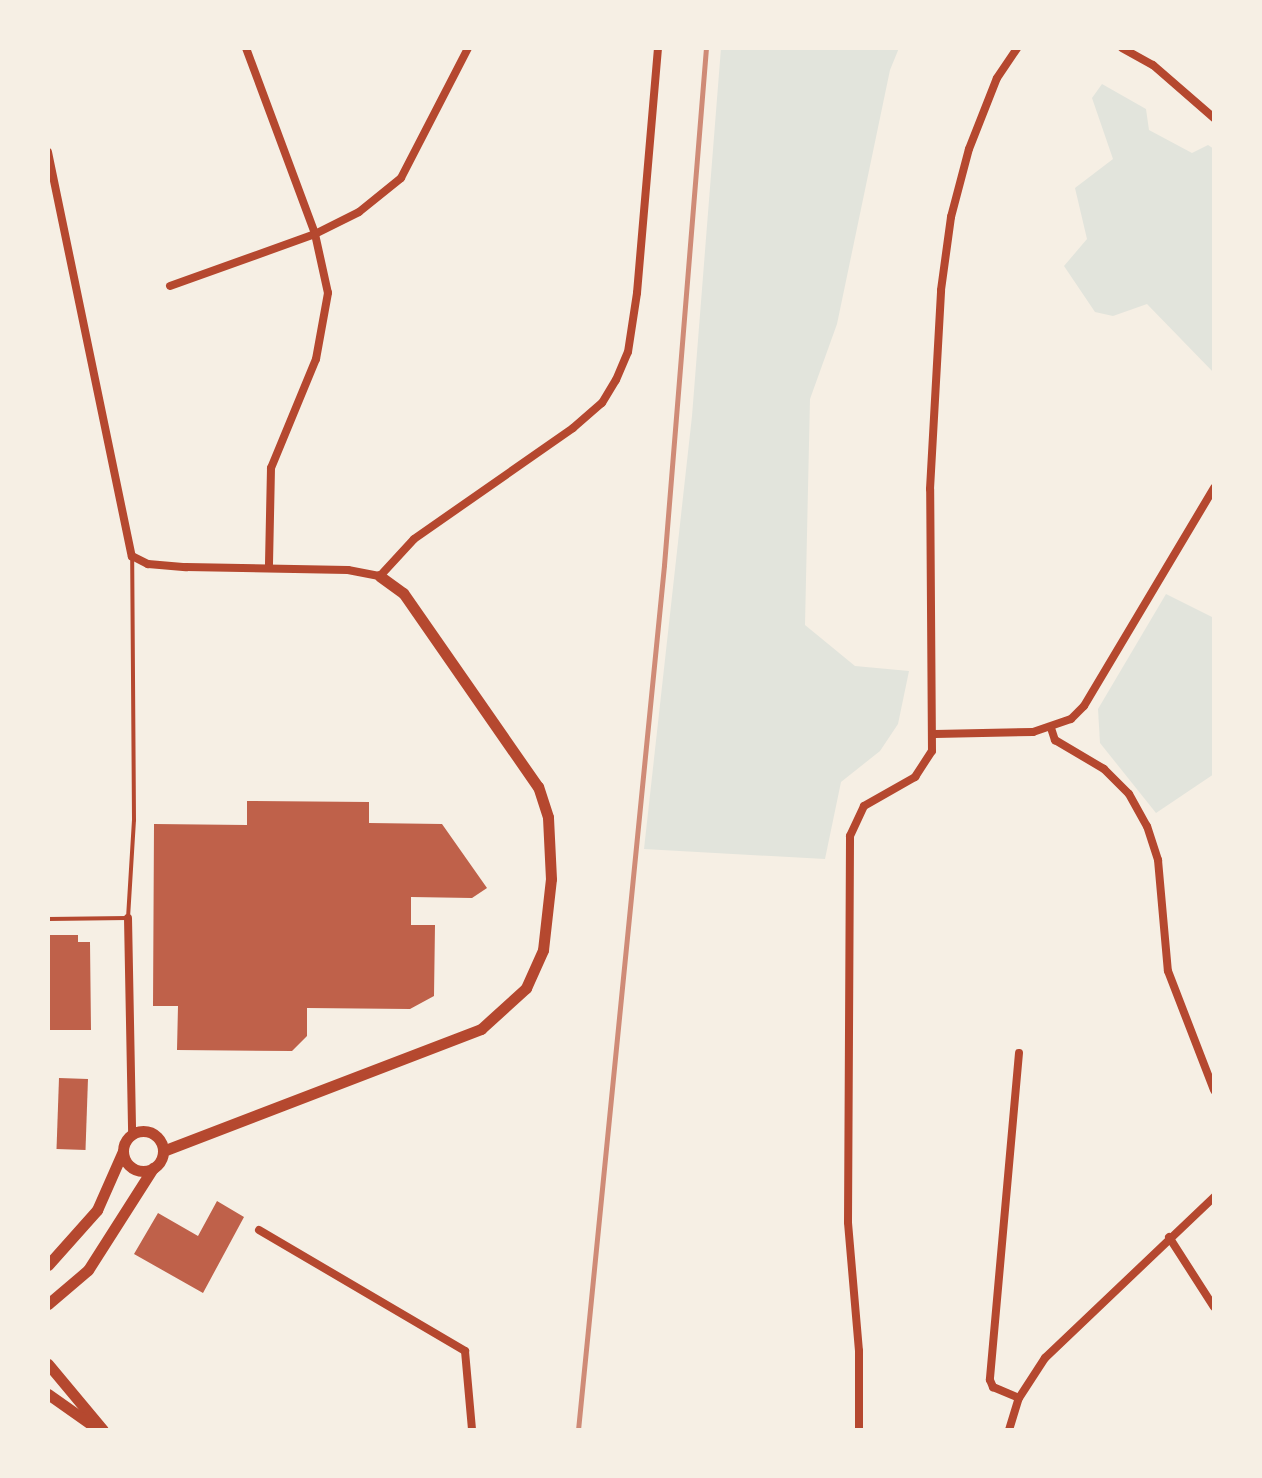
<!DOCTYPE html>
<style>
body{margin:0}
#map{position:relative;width:1262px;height:1478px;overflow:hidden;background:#f6efe4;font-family:"Work Sans",sans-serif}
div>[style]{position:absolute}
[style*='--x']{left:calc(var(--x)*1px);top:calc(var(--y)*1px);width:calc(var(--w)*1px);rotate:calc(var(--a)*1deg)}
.green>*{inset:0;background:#e2e4dc}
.building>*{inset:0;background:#bf614a;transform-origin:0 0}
.service>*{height:4px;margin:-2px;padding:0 2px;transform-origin:2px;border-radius:2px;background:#b5482f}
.minor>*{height:8px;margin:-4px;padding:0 4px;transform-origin:4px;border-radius:4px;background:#b5482f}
.tertiary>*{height:11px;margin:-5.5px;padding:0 5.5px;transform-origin:5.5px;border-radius:5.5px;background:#b5482f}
.tertiary>.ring{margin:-5.5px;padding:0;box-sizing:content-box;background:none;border:11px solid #b5482f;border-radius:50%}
.rail>*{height:5px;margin:-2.5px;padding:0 2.5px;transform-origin:2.5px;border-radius:2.5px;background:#cf8b77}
span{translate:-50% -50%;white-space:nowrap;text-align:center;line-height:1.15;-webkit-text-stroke:6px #f6efe4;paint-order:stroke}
.frame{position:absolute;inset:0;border:50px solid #f6efe4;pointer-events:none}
</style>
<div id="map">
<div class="green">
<div style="clip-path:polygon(721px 48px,899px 48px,890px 70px,837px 324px,810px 399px,805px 625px,855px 666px,909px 671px,898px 724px,880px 751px,841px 782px,825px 859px,644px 849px,692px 416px)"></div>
<div style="clip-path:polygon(1102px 84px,1146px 109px,1149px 130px,1192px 153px,1208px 145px,1214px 149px,1214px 373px,1147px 304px,1113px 316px,1095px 312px,1064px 266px,1087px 239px,1075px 188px,1113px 159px,1092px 98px)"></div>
<div style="clip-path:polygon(1166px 594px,1214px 618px,1214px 774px,1156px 813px,1100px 743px,1098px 709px)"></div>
</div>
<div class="building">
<div style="clip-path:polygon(247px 801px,369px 802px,369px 823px,442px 824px,487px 888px,472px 898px,411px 897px,411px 925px,435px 925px,434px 996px,410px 1009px,307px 1008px,307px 1036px,292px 1051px,177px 1050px,178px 1006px,153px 1006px,154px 824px,247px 825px)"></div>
<div style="clip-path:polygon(49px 935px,78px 935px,78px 942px,90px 942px,91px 1030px,48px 1030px)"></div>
<div style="left:59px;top:1078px;width:29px;height:71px;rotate:2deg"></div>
<div style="clip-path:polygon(217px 1201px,244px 1217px,203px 1293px,134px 1254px,158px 1213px,198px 1236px)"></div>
</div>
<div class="service">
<div style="--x:48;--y:919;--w:80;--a:-0.7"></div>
<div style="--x:128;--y:918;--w:98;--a:-86.5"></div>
<div style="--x:134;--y:820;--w:262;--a:-90.4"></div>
</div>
<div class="minor">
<div style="--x:246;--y:48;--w:198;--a:69.6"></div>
<div style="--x:315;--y:234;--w:60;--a:77.6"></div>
<div style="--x:328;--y:293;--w:67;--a:100.3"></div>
<div style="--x:316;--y:359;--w:118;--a:112.4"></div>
<div style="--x:271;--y:468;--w:98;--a:91.2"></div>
<div style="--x:1122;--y:48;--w:35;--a:29"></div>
<div style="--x:1153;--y:65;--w:81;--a:41"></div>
<div style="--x:48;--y:152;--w:413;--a:78.3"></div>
<div style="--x:132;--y:556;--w:18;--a:27"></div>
<div style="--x:148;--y:564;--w:38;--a:5"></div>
<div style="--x:186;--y:567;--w:162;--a:1.1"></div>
<div style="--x:348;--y:570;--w:33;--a:11"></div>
<div style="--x:380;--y:576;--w:50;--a:-47.4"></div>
<div style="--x:414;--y:539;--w:194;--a:-34.9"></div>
<div style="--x:573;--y:428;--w:38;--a:-41"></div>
<div style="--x:602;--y:403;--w:27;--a:-59"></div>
<div style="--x:616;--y:380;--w:30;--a:-67"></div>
<div style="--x:628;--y:352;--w:60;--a:-81.3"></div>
<div style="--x:637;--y:293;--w:246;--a:-85.1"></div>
<div style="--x:170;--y:286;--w:154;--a:-19.7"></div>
<div style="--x:315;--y:234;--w:49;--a:-26.6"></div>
<div style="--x:359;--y:212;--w:54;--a:-39"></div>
<div style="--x:401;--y:178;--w:146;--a:-62.7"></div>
<div style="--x:1051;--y:728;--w:13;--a:72"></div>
<div style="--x:1055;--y:740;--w:57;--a:30.6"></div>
<div style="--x:1104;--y:769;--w:35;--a:45"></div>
<div style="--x:1129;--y:794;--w:37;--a:61"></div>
<div style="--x:1147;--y:826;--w:36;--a:72"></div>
<div style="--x:1158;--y:860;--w:111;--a:84.9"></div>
<div style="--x:1168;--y:971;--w:128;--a:68.9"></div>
<div style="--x:935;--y:734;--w:98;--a:-1.2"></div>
<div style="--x:1033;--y:732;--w:40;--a:-18.9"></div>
<div style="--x:1071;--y:719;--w:18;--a:-45"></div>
<div style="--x:1084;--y:706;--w:254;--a:-59.2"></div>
<div style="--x:128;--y:918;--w:217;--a:88.9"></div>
<div style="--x:1019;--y:1053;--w:328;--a:95.1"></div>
<div style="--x:990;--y:1380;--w:8;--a:67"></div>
<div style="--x:993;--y:1387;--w:28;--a:23"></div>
<div style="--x:259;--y:1230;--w:239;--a:30.4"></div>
<div style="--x:465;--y:1351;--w:79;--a:84.9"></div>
<div style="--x:1169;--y:1237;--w:83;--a:57.3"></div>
<div style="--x:859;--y:1430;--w:79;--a:-90"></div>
<div style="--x:859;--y:1351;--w:129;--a:-94.9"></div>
<div style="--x:848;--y:1222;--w:386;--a:-89.7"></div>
<div style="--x:850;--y:836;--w:33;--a:-65"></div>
<div style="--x:864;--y:806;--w:59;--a:-29.6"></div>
<div style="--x:915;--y:777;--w:31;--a:-57"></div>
<div style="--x:932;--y:751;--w:262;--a:-90.4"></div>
<div style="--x:930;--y:489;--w:199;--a:-86.8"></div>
<div style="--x:941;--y:290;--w:74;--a:-82.2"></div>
<div style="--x:951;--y:217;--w:70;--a:-75.2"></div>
<div style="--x:969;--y:149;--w:76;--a:-68.5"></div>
<div style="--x:997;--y:78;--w:36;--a:-56"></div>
<div style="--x:1009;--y:1430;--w:34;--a:-73"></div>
<div style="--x:1019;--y:1398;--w:48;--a:-57"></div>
<div style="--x:1045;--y:1358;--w:233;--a:-43.6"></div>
</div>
<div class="tertiary">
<div class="ring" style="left:123px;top:1131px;width:29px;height:29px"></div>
<div style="--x:163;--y:1151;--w:341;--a:-21"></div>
<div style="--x:481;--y:1029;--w:61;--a:-42.3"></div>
<div style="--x:526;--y:988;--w:42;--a:-65.9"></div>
<div style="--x:543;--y:950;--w:71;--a:-83.6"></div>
<div style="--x:551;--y:879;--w:62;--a:-92.8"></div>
<div style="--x:548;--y:817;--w:32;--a:-108"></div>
<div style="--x:538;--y:787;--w:236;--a:-124.8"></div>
<div style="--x:403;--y:593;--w:29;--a:-144"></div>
<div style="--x:48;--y:1265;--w:74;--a:-48.3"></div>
<div style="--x:97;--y:1210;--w:64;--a:-66.2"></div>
<div style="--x:48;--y:1304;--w:52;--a:-40.4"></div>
<div style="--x:88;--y:1270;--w:121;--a:-57.5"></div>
<div style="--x:48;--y:1364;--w:86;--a:50.2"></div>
<div style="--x:48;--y:1394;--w:62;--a:35.2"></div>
</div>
<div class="rail">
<div style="--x:578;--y:1430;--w:869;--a:-84.32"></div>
<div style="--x:664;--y:565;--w:519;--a:-85.36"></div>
</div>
<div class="frame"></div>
</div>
